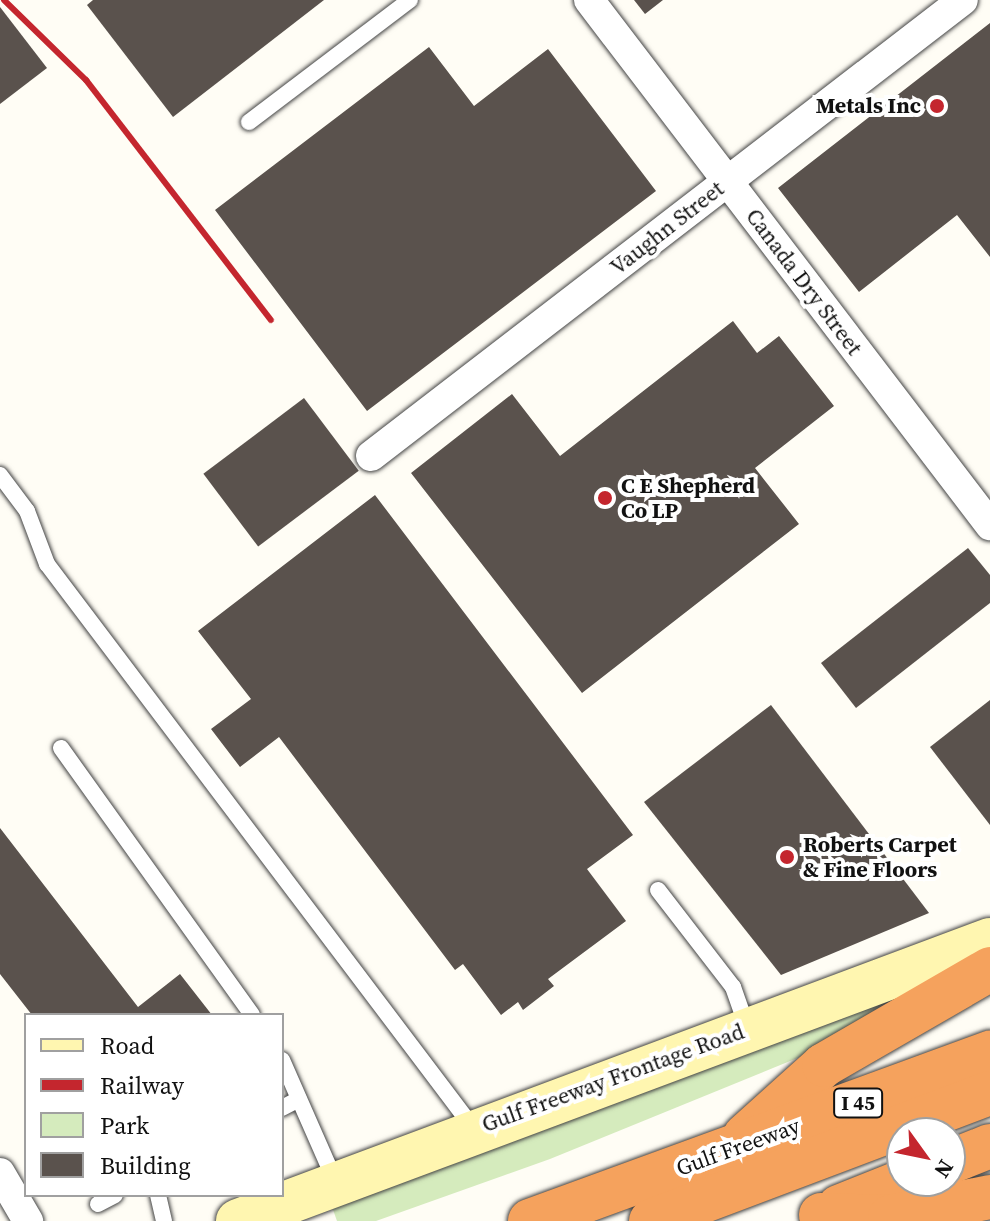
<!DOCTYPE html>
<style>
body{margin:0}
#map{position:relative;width:990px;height:1221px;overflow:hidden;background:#fffdf5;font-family:"Source Serif 4",serif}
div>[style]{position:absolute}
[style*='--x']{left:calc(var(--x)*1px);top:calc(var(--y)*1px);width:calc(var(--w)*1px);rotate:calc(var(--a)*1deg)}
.green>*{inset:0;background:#d5ebbd}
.building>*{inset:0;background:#5a524d;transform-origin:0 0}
.roads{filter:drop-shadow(0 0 2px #444) drop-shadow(0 0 2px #444)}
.lane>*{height:16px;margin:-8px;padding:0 8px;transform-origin:8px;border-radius:8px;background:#fff}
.street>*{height:30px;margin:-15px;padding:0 15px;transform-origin:15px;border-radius:15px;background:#fff}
.secondary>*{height:44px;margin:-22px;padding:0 22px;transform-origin:22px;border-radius:22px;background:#fff6b0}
.highway>*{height:44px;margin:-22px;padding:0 22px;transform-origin:22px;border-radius:22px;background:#f5a25d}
.rail>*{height:6px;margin:-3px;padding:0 3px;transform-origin:3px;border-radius:3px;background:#c4262e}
.dots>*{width:22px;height:22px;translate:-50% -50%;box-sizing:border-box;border:4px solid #fff;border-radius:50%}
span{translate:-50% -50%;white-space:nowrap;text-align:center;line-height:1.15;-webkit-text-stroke:8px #fff;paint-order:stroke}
.shield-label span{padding:2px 6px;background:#fff;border:2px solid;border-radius:6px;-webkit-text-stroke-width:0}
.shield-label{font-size:20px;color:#111;font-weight:700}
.poi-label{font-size:22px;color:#111;font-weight:700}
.right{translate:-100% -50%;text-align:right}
.left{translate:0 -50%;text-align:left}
.street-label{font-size:22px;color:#111}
.legend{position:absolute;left:24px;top:1013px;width:260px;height:184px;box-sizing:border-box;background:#fff;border:2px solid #a0a0a0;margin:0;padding:10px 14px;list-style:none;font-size:24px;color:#111}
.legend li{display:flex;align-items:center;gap:16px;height:40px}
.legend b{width:40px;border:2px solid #a0a0a0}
.north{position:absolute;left:886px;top:1117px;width:80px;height:80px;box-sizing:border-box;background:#fff;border:2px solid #a0a0a0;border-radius:50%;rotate:123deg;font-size:22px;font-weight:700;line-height:32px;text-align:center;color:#111}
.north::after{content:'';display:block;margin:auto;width:28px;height:36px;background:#c4262e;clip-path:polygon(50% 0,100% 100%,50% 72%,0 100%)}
</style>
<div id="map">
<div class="green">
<div style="clip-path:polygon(954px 974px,849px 1037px,550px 1159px,376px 1221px,337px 1221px,331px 1204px)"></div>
</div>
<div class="building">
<div style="clip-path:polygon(93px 0,324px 0,173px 117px,87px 5px)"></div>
<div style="clip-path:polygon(634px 0,663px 0,645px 14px)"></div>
<div style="clip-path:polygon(0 7px,47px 68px,0 104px)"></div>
<div style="clip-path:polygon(990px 23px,990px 257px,957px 215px,859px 292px,778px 188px)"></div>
<div style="clip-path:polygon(429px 47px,474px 106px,548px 49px,656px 191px,367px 411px,215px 210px)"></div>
<div style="clip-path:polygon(733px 321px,757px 353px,779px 336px,834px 406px,755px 468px,799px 524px,582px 693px,411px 473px,512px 394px,560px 456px)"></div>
<div style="left:304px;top:398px;width:91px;height:126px;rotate:53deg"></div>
<div style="clip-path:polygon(375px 495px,633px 835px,587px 869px,626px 921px,548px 979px,554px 986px,523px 1010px,518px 1002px,501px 1015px,463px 964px,455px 970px,279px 737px,240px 767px,211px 729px,251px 699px,198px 631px)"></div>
<div style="clip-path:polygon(968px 548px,990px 575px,990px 603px,856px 708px,821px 663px)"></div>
<div style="clip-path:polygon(990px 700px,990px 825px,930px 747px)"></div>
<div style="clip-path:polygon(771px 705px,929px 913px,781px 975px,644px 802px)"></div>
<div style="clip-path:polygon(0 828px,138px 1007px,180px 974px,212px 1015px,32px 1015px,0 974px)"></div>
</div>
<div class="roads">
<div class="lane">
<div style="--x:249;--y:122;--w:202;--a:-37.2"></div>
<div style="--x:0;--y:475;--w:45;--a:53.1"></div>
<div style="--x:27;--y:511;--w:57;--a:69.3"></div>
<div style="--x:47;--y:564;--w:708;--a:52.92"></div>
<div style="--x:61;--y:748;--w:328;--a:54.4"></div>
<div style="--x:658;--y:890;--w:123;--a:52.3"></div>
<div style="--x:733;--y:987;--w:42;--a:70.7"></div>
<div style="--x:282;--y:1060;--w:132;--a:66.3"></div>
<div style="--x:282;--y:1108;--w:19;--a:-28"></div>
<div style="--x:158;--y:1195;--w:27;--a:77"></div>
<div style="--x:98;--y:1204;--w:19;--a:-28"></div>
</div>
<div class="street">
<div style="--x:589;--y:0;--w:661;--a:52.63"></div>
<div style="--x:371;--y:456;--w:747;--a:-37.61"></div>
<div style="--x:0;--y:1173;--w:56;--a:59.7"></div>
</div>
<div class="secondary">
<div style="--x:238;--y:1221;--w:803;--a:-20.49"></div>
</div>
<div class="highway">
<div style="--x:745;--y:1136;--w:106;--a:-41.9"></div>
<div style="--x:824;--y:1065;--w:192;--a:-30"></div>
<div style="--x:950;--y:1162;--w:43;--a:-21.8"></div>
<div style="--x:839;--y:1207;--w:70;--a:-21.8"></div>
<div style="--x:821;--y:1215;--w:69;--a:1.7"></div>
<div style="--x:890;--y:1217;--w:102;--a:-11.3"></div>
<div style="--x:530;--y:1221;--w:490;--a:-20.1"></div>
<div style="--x:651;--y:1221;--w:362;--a:-20.7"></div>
</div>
</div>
<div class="rail">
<div style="--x:4;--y:0;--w:115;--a:44.3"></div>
<div style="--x:86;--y:80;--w:303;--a:52.4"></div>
</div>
<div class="dots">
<div style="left:937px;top:106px;background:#c4262e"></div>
<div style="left:605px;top:498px;background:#c4262e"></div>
<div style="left:787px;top:857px;background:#c4262e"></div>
</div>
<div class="shield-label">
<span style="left:858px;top:1103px">I 45</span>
</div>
<div class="poi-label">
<span class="right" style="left:921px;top:106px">Metals Inc</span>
<span class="left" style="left:621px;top:498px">C E Shepherd<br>Co LP</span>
<span class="left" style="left:803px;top:857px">Roberts Carpet<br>&amp; Fine Floors</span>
</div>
<div class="street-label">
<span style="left:667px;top:228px;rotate:-38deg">Vaughn Street</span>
<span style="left:804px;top:282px;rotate:53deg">Canada Dry Street</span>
<span style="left:613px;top:1078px;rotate:-20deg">Gulf Freeway Frontage Road</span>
<span style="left:738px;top:1147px;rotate:-20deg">Gulf Freeway</span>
</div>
<ul class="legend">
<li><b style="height:10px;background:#fff6b0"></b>Road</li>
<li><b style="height:10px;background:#c4262e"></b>Railway</li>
<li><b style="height:22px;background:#d5ebbd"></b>Park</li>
<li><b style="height:22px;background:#5a524d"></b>Building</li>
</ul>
<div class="north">N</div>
</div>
